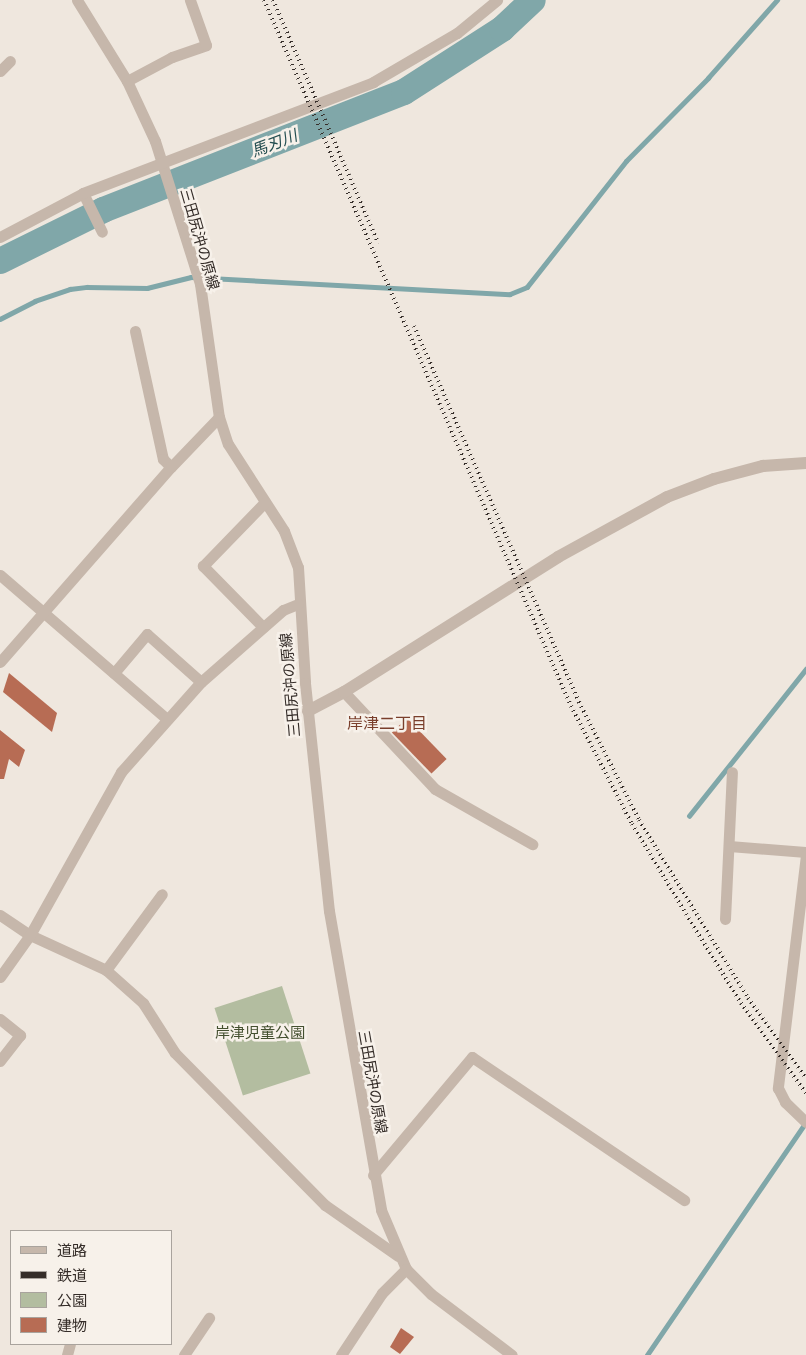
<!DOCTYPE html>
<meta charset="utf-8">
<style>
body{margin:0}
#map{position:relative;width:806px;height:1355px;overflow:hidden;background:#efe7de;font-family:Ubuntu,"Noto Sans JP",sans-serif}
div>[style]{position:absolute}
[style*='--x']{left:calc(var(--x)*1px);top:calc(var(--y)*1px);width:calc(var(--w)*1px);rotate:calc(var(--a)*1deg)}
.green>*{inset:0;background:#b3bda0;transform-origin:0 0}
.water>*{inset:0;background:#80a7a9}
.stream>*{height:4.5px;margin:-2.25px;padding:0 2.25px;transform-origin:2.25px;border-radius:2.25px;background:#80a7a9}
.river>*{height:26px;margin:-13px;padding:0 13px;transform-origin:13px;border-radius:13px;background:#80a7a9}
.building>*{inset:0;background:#b76c54;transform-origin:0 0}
.minor>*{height:11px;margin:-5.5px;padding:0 5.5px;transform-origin:5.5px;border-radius:5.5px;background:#c6b7ab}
.tertiary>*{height:12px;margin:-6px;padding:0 6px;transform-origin:6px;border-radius:6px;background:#c6b7ab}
.rail>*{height:4px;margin-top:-2px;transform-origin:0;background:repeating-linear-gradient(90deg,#352d29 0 1px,transparent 0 5px)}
span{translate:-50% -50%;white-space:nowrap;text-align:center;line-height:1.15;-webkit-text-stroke:5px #f7f1ea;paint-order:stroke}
.street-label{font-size:15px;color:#352d29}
.park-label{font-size:15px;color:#445030}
.water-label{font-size:16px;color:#244e51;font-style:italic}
.neighbourhood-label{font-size:16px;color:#7a3f2c}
.legend{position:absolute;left:10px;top:1230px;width:162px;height:115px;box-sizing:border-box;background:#f7f1ea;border:1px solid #a9a39d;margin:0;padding:6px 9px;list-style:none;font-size:15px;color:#352d29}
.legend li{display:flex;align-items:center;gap:10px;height:25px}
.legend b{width:25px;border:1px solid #a9a39d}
</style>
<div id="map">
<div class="green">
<div style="left:282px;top:986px;width:92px;height:71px;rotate:72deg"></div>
</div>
<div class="water">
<div style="clip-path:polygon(520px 0,541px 0,502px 29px)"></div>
</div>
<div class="stream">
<div style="--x:0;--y:319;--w:39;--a:-27"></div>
<div style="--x:35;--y:301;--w:37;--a:-19"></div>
<div style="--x:70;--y:289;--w:17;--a:-7"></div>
<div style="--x:87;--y:287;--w:60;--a:1"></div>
<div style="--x:147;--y:288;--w:45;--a:-14"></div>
<div style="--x:191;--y:277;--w:319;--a:3.1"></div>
<div style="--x:510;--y:294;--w:18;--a:-22"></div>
<div style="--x:527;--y:287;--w:160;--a:-51.8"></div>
<div style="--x:626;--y:161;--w:117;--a:-45.3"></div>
<div style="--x:708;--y:78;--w:104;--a:-48.5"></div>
<div style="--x:689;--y:816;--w:188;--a:-51.5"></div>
<div style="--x:647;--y:1355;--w:281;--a:-55.7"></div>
</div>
<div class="river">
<div style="--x:0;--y:261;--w:115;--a:-26.3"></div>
<div style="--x:103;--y:210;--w:323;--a:-21.4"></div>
<div style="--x:404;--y:92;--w:117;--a:-32.7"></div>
<div style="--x:502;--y:29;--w:42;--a:-43.1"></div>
</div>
<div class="building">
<div style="clip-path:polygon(9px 673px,57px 713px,52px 732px,3px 692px)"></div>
<div style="left:407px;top:718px;width:57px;height:21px;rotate:46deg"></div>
<div style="clip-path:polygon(0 730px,25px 750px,19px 767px,9px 759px,4px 779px,0 779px)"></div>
<div style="clip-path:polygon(401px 1328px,414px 1337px,400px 1354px,390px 1347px)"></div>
</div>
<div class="minor">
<div style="--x:77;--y:0;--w:95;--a:58.3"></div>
<div style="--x:127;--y:81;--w:66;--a:65"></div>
<div style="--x:155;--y:141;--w:150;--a:72.5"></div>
<div style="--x:200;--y:284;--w:134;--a:81.9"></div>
<div style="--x:219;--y:417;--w:28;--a:72"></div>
<div style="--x:228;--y:444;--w:103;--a:57.2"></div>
<div style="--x:284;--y:531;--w:39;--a:69"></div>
<div style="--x:298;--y:567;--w:116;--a:86.5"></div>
<div style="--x:305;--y:683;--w:229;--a:84"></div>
<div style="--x:329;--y:911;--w:303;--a:80.1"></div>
<div style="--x:381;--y:1210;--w:64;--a:67"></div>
<div style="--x:406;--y:1269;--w:35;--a:45"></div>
<div style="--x:431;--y:1294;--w:101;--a:37"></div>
<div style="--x:0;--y:71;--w:14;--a:-45"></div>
<div style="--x:127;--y:81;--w:51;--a:-28.1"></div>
<div style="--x:172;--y:57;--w:36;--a:-19"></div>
<div style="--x:206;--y:45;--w:48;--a:-109.6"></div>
<div style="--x:83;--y:193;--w:43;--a:64"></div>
<div style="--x:0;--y:237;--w:94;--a:-27.9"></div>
<div style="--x:83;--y:193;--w:311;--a:-20.9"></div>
<div style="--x:373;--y:82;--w:97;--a:-30.3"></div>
<div style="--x:457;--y:33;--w:52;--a:-39.5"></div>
<div style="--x:135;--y:331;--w:131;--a:77.7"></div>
<div style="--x:163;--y:459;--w:11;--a:45"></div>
<div style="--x:0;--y:575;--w:221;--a:40.8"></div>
<div style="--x:263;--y:627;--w:86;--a:-134.5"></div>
<div style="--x:203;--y:566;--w:89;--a:-45.9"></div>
<div style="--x:0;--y:662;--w:259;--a:-48.8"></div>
<div style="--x:171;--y:467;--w:69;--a:-46.2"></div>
<div style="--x:114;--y:673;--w:51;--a:-49.8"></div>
<div style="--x:147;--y:634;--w:72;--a:41.6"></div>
<div style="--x:344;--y:692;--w:133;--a:46.8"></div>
<div style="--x:435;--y:789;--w:112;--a:29.6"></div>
<div style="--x:729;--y:846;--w:77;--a:4.5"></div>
<div style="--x:806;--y:855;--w:235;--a:96.9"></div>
<div style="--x:778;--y:1088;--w:16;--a:63"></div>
<div style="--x:785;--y:1102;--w:29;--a:44"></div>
<div style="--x:0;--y:915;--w:36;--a:34"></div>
<div style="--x:30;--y:935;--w:84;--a:24.7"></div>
<div style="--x:106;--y:970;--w:50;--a:41.7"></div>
<div style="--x:143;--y:1003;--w:59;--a:57.4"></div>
<div style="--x:175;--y:1053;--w:214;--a:45.4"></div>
<div style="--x:325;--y:1205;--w:89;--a:34.9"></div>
<div style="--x:725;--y:919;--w:147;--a:-87.3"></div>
<div style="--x:106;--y:970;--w:94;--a:-53.6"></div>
<div style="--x:0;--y:977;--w:52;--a:-54.5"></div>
<div style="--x:30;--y:935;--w:187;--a:-60.8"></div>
<div style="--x:121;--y:772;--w:120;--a:-48.4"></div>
<div style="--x:201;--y:682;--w:109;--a:-41.3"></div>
<div style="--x:283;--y:610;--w:16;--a:-22"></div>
<div style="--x:0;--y:1019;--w:26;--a:39"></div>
<div style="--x:20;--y:1035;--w:33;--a:128"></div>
<div style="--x:373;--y:1175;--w:154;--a:-50"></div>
<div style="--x:472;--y:1057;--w:256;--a:34"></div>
<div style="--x:67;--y:1355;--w:11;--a:-75"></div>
<div style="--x:184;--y:1355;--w:45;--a:-56"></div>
<div style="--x:341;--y:1355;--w:74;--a:-56.5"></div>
<div style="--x:382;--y:1293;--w:34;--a:-45"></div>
</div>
<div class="tertiary">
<div style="--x:308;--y:711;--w:41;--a:-27.8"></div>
<div style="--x:344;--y:692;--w:253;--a:-32.2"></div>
<div style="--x:558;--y:557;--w:124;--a:-28.8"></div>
<div style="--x:667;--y:497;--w:50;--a:-21"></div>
<div style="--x:714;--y:479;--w:51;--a:-14.9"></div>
<div style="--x:763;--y:466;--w:43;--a:-4"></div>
</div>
<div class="rail">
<div style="--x:264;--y:0;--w:770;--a:66.5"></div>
<div style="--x:571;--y:706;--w:133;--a:62.7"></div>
<div style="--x:632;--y:824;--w:105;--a:59"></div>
<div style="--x:686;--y:914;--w:105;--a:58.3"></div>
<div style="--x:741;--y:1003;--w:111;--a:54.2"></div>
<div style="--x:273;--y:0;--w:265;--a:66.6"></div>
<div style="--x:414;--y:326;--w:411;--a:66.3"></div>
<div style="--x:579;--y:702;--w:132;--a:63"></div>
<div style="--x:639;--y:820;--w:209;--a:58.5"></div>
<div style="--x:748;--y:998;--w:99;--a:54.1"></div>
</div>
<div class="street-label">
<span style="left:200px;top:239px;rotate:74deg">三田尻沖の原線</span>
<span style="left:290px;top:685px;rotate:-95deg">三田尻沖の原線</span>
<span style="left:373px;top:1082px;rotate:80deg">三田尻沖の原線</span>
</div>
<div class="park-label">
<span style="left:260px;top:1033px">岸津児童公園</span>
</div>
<div class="water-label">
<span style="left:274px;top:143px;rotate:-21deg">馬刃川</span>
</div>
<div class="neighbourhood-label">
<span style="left:387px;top:723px">岸津二丁目</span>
</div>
<ul class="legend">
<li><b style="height:6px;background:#c6b7ab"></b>道路</li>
<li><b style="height:6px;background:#352d29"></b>鉄道</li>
<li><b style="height:14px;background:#b3bda0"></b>公園</li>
<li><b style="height:14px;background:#b76c54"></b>建物</li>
</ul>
</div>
